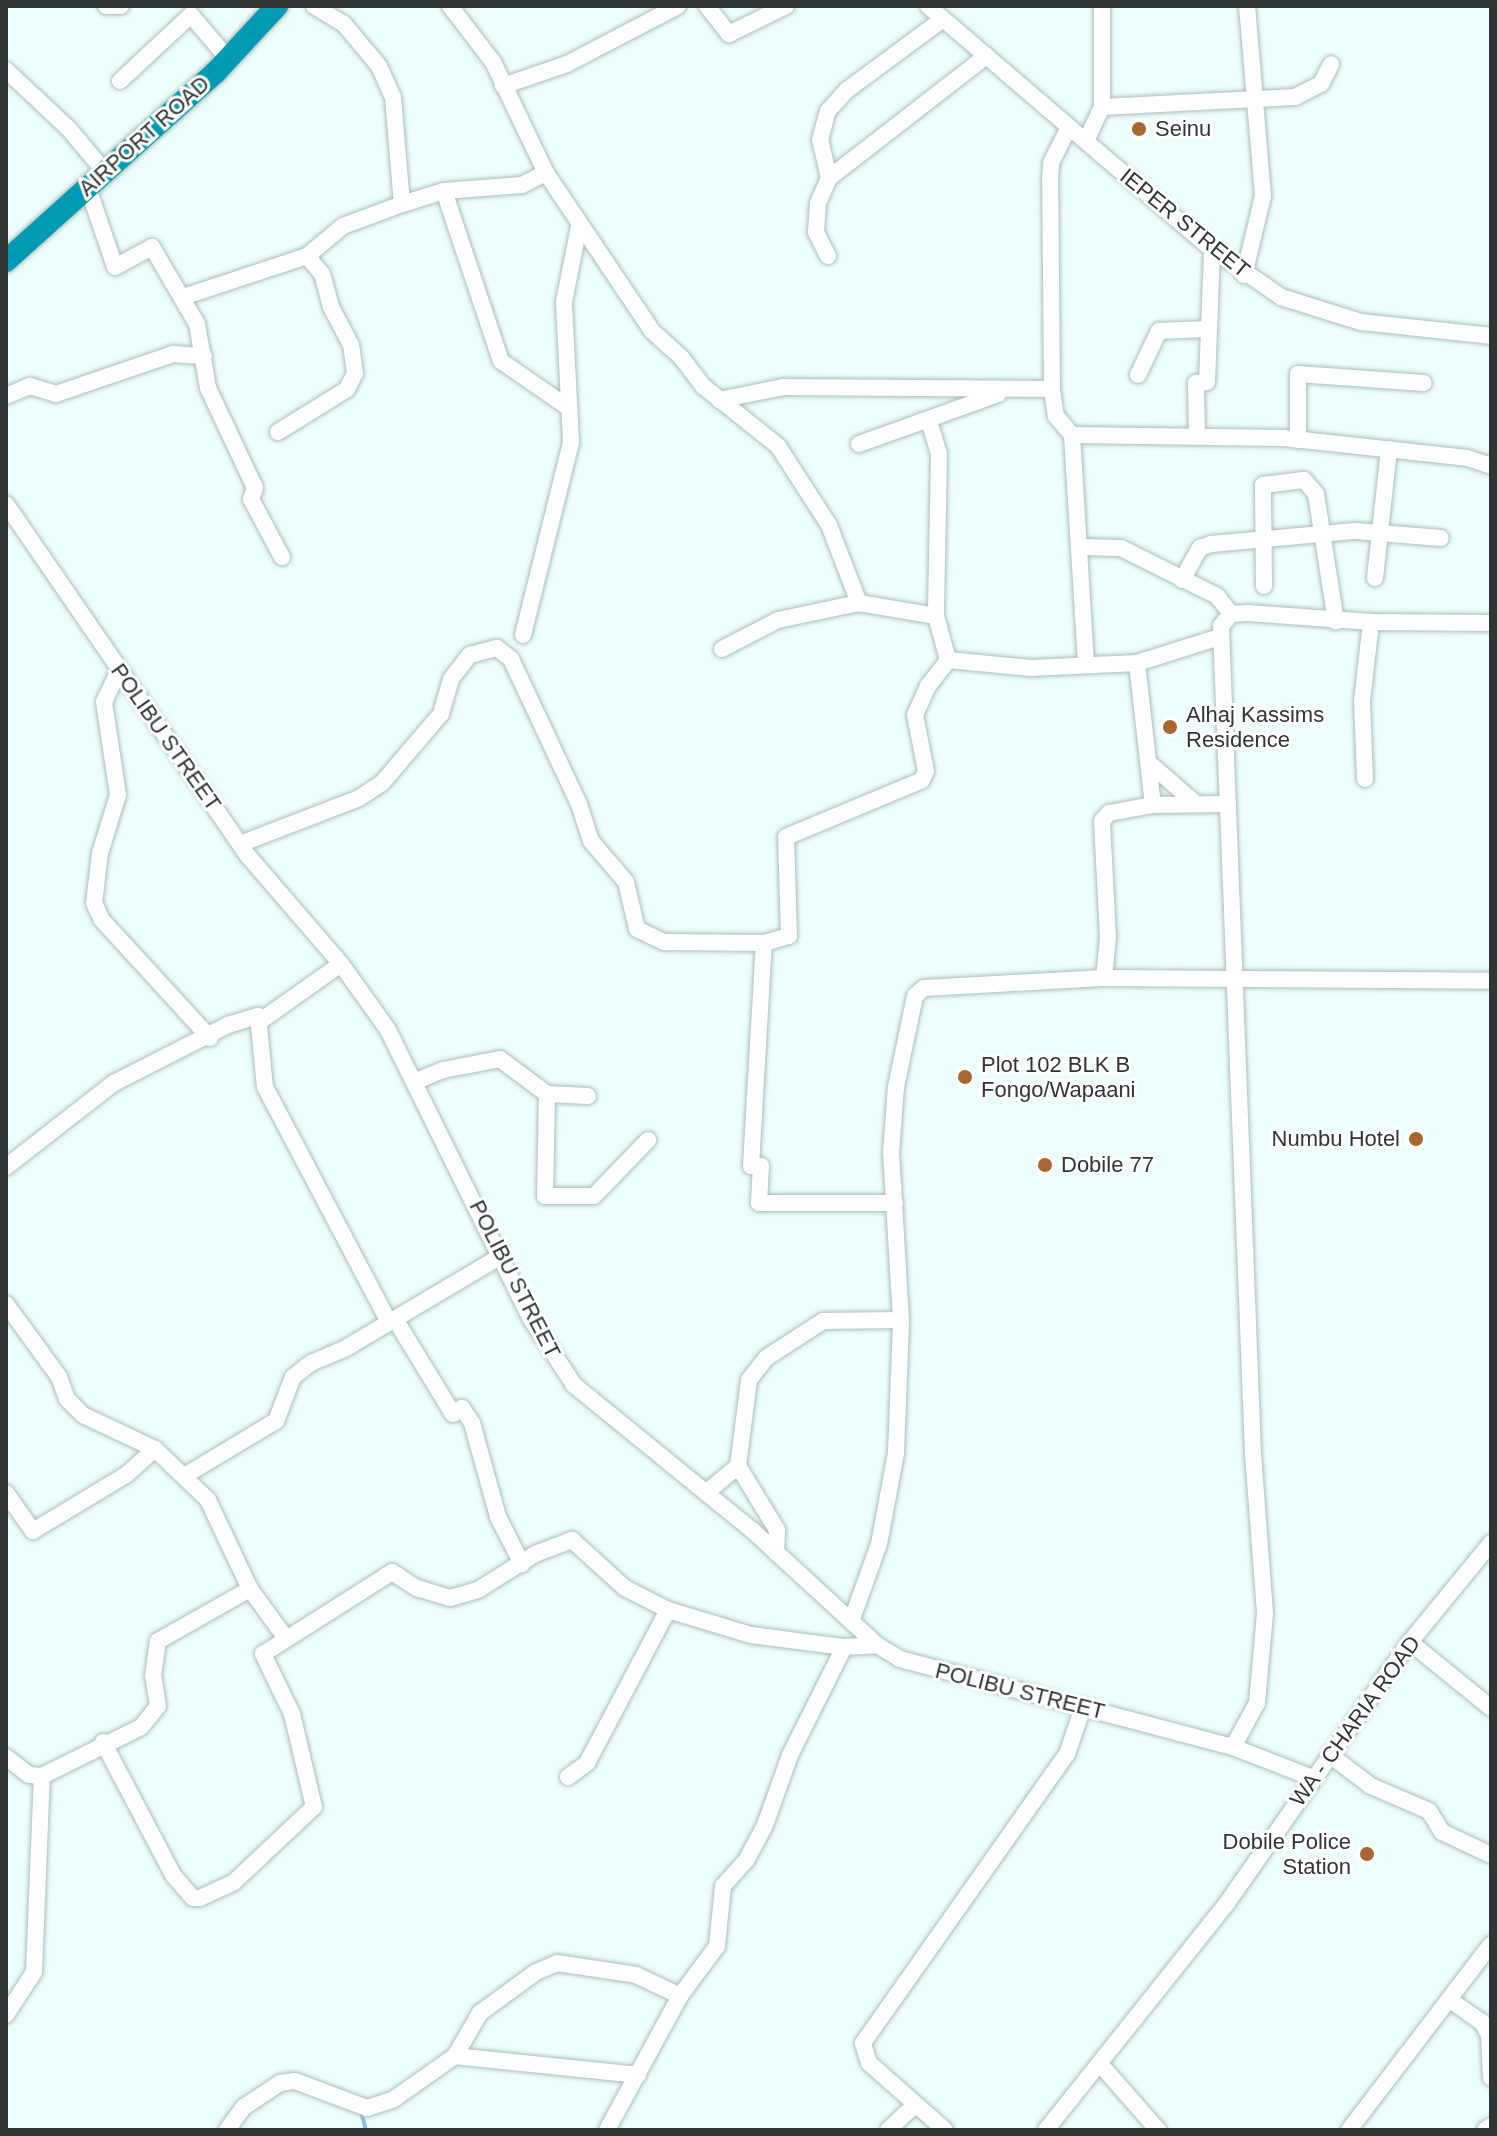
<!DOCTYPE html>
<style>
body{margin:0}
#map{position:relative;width:1497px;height:2136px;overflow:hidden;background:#edfffd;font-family:Arial,sans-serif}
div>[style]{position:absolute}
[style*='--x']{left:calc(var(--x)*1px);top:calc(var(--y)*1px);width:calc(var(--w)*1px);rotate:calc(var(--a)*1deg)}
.stream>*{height:4px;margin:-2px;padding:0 2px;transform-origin:2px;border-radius:2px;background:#87bde6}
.roads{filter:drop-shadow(0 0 2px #adbebc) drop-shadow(0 0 2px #adbebc)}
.minor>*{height:16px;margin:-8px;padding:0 8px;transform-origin:8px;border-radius:8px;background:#fff}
.highway>*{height:22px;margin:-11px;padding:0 11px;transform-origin:11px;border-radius:11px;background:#009ab4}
.dots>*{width:22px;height:22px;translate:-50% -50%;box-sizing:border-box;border:4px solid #fff;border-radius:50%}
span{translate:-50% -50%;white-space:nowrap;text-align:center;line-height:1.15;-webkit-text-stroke:6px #fff;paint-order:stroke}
.poi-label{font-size:22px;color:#2f3635}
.left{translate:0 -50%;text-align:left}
.right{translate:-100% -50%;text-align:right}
.street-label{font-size:22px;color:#2f3635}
.frame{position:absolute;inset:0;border:8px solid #2f3635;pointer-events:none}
</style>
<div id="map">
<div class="stream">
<div style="--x:362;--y:2115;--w:16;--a:75"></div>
</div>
<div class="roads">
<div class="minor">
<div style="--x:106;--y:6;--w:15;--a:0"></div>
<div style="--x:314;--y:6;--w:35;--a:31"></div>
<div style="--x:344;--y:24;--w:55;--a:50.2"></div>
<div style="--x:379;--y:66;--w:34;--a:66"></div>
<div style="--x:393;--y:97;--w:107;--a:85.2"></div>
<div style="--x:450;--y:6;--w:71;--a:52.5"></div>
<div style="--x:493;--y:62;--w:123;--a:64.5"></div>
<div style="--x:546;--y:173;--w:190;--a:56.1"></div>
<div style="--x:652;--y:331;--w:39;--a:42"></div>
<div style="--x:681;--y:357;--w:36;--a:53"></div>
<div style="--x:703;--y:386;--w:96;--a:38.7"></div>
<div style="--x:778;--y:446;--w:94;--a:57.2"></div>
<div style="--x:829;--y:525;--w:84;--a:69"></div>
<div style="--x:859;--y:603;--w:78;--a:9.6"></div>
<div style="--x:936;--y:616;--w:46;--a:74.7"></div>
<div style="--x:707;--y:6;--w:36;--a:52"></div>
<div style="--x:729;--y:34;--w:64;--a:-26.2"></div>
<div style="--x:928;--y:6;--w:374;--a:40.6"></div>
<div style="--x:1212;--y:249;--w:84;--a:34.8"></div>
<div style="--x:1281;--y:297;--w:84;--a:17.4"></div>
<div style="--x:1361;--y:322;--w:131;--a:6.1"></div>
<div style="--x:6;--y:70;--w:85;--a:43.1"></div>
<div style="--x:68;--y:128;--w:57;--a:49.9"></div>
<div style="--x:120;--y:81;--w:97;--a:-42.9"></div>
<div style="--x:191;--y:15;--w:59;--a:49.8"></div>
<div style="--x:503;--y:86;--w:68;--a:-19"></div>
<div style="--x:567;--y:64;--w:125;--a:-27.6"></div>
<div style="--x:1102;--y:107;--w:193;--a:-3"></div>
<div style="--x:1295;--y:97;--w:29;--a:-27"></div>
<div style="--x:1321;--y:84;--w:22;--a:-63"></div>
<div style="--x:1086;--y:141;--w:38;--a:-65"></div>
<div style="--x:1102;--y:107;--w:101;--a:-90"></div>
<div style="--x:829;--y:178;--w:39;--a:-103"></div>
<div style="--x:820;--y:140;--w:30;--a:-75"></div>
<div style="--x:828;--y:111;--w:28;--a:-48"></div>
<div style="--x:847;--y:90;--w:119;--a:-36.5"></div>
<div style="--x:88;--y:188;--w:83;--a:71.1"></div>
<div style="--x:115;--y:267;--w:42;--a:-28.4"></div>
<div style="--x:152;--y:247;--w:89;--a:59.7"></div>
<div style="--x:197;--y:324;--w:65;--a:80.2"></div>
<div style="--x:208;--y:388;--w:110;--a:64.8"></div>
<div style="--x:255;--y:488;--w:12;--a:110"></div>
<div style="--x:251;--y:499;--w:66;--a:61.9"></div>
<div style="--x:444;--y:191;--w:179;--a:71.5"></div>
<div style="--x:501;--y:361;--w:83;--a:34.7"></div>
<div style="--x:828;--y:256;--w:27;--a:-117"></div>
<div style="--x:816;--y:232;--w:29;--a:-86"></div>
<div style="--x:818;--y:203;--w:27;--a:-66"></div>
<div style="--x:829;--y:178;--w:199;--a:-37.8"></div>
<div style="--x:1244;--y:275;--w:81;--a:-76.5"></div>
<div style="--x:1263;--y:196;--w:191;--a:-94.8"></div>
<div style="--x:183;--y:297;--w:131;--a:-18.3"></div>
<div style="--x:307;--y:256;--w:47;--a:-39.8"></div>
<div style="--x:343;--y:226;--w:63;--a:-20.4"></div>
<div style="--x:402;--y:204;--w:44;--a:-17.2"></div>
<div style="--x:444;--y:191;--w:78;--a:-4.4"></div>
<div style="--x:522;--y:185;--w:27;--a:-27"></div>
<div style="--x:1138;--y:375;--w:49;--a:-64.5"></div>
<div style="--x:1159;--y:331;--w:47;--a:-2.4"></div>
<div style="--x:1052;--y:389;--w:27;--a:82"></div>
<div style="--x:1056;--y:416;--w:25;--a:50"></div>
<div style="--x:1072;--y:435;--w:227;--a:86.5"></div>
<div style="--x:6;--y:396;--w:26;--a:-23"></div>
<div style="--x:30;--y:386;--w:27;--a:17"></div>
<div style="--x:56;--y:394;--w:124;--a:-18.9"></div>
<div style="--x:173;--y:354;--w:31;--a:4"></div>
<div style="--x:719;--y:400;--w:65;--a:-11.5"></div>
<div style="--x:783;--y:387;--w:269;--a:0.4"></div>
<div style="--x:1052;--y:389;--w:210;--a:-90.5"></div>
<div style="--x:1050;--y:179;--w:16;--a:-86"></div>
<div style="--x:1051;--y:163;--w:40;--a:-63.4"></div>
<div style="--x:929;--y:421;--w:34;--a:73"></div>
<div style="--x:939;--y:454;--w:162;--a:91.1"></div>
<div style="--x:278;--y:432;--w:81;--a:-31.9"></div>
<div style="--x:347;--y:389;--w:18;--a:-63"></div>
<div style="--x:355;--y:373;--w:28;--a:-98"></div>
<div style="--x:351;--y:345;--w:43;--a:-117.8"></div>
<div style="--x:331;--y:307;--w:34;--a:-105"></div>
<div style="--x:322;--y:274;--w:23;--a:-130"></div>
<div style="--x:1072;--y:435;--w:212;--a:0.8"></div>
<div style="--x:1284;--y:438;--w:184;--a:6.2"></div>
<div style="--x:1467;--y:458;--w:25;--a:18"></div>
<div style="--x:1197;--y:436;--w:53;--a:-91.1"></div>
<div style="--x:1196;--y:383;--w:11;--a:-5"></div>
<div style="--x:1207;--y:382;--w:133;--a:-87.8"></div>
<div style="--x:1298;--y:440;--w:66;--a:-90"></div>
<div style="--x:1298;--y:374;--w:126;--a:4.1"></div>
<div style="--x:859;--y:444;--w:148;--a:-19.8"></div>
<div style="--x:6;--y:504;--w:429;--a:55.5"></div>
<div style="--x:249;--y:857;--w:141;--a:49.3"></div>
<div style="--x:341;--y:964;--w:81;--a:54.5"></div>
<div style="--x:388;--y:1030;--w:322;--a:63.7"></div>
<div style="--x:531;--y:1319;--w:79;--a:56.9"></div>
<div style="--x:574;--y:1385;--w:230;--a:39.2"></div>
<div style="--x:752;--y:1530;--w:170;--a:42.6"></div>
<div style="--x:877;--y:1645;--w:27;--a:31"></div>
<div style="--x:900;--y:1659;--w:344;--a:14.8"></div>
<div style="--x:1233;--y:1747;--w:86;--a:21.2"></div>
<div style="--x:1081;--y:547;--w:40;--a:1.4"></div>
<div style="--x:1121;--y:548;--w:107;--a:26.6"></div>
<div style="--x:1217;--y:596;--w:23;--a:52"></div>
<div style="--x:1375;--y:578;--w:130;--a:-83.8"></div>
<div style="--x:1182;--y:580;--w:37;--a:-61"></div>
<div style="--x:1200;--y:548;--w:12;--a:-20"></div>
<div style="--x:1211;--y:544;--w:145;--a:-5.2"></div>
<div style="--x:1355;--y:531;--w:86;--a:4.7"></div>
<div style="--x:1264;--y:586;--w:101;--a:-90.6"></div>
<div style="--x:1263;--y:485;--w:41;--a:-7"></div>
<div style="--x:1304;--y:480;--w:18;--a:49"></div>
<div style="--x:1316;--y:494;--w:129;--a:81.1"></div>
<div style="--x:523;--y:635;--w:199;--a:-76"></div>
<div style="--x:571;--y:442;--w:140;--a:-92.9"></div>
<div style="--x:564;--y:302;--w:77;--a:-78.8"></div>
<div style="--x:722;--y:649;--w:63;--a:-27.4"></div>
<div style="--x:778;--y:620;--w:83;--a:-11.9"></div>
<div style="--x:1137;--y:663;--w:143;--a:83.6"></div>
<div style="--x:1153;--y:805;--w:75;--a:-0.8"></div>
<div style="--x:119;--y:670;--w:35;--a:115"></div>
<div style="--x:104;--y:702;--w:94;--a:81.4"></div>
<div style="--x:118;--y:795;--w:61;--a:107.2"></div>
<div style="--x:100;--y:853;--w:50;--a:96.8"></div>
<div style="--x:94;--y:903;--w:19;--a:65"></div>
<div style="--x:102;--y:920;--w:160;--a:47.5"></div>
<div style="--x:1149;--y:763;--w:60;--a:40.9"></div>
<div style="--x:1365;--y:779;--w:78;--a:-92.2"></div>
<div style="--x:1362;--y:701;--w:80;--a:-83.5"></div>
<div style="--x:240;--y:844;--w:128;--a:-21.1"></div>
<div style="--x:359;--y:798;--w:27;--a:-33"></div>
<div style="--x:382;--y:783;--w:91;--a:-49.5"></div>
<div style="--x:441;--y:714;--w:36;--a:-74"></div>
<div style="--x:451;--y:679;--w:31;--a:-52"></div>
<div style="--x:470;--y:655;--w:28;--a:-15"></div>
<div style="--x:497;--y:648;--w:18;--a:38"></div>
<div style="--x:511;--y:659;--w:160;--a:64.9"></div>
<div style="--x:579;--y:804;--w:39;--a:72"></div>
<div style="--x:591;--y:841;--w:54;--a:49.5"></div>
<div style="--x:626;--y:882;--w:48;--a:76.8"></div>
<div style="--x:637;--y:929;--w:30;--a:26"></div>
<div style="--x:664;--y:942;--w:100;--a:0.6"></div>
<div style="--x:1104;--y:978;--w:41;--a:-84.4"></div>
<div style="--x:1108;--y:937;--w:116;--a:-93"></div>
<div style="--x:1102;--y:821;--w:11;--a:-49"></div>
<div style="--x:1109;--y:813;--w:45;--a:-10.3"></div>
<div style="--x:258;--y:1016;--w:71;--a:84.4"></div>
<div style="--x:265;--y:1087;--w:266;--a:62.2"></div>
<div style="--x:416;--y:1081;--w:29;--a:-22"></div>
<div style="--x:443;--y:1070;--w:58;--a:-10.9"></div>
<div style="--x:500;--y:1059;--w:59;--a:36.7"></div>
<div style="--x:547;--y:1094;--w:41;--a:2.8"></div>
<div style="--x:547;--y:1094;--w:102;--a:91.1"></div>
<div style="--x:545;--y:1196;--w:49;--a:0"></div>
<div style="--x:594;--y:1196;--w:78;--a:-46"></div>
<div style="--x:6;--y:1167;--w:137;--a:-37.9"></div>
<div style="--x:114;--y:1083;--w:128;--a:-27"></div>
<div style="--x:228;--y:1025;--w:31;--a:-17"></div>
<div style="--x:258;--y:1016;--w:6;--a:81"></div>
<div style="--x:259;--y:1022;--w:100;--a:-35.3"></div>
<div style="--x:895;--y:1203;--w:136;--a:180"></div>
<div style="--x:759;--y:1203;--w:37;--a:-87"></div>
<div style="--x:761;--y:1166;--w:10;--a:180"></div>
<div style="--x:751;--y:1166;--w:223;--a:-86.7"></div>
<div style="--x:764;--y:943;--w:26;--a:-16"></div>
<div style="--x:789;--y:936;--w:99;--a:-91.7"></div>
<div style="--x:786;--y:837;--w:147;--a:-22.7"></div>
<div style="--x:922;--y:780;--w:10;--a:-66"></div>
<div style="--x:926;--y:771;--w:57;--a:-101.1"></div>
<div style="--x:915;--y:715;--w:32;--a:-66"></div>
<div style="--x:928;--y:686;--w:33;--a:-52"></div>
<div style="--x:948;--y:660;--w:83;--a:5.5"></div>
<div style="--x:1031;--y:668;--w:106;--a:-2.7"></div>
<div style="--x:1137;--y:663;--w:87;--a:-17.4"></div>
<div style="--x:6;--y:1304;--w:90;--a:54"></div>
<div style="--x:59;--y:1377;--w:23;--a:70"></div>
<div style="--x:67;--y:1399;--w:23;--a:45"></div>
<div style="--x:83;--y:1415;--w:80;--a:25.3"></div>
<div style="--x:155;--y:1449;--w:74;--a:43.9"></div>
<div style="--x:208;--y:1500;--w:98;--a:64.7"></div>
<div style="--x:250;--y:1589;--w:59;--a:53.9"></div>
<div style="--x:395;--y:1319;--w:111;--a:58.6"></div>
<div style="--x:453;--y:1414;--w:11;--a:-34"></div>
<div style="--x:462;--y:1408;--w:18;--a:56"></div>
<div style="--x:472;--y:1423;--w:98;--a:74.5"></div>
<div style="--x:498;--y:1517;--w:53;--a:62.9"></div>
<div style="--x:738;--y:1466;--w:75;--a:58.6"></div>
<div style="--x:777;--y:1530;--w:23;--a:92"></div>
<div style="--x:186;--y:1475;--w:105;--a:-31"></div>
<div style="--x:276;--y:1421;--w:47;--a:-68.9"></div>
<div style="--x:293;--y:1377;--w:23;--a:-38"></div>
<div style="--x:311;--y:1363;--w:38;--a:-23"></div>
<div style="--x:346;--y:1348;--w:180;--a:-30.7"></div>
<div style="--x:707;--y:1492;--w:40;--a:-40"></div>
<div style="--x:738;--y:1466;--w:87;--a:-82.7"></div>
<div style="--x:749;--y:1380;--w:28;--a:-52"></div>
<div style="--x:766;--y:1358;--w:68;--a:-33"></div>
<div style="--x:823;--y:1321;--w:78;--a:-0.7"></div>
<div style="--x:6;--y:1493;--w:47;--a:54.6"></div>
<div style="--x:33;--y:1531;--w:109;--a:-31.1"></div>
<div style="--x:126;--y:1475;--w:39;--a:-42"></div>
<div style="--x:852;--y:1619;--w:80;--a:-70.2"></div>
<div style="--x:879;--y:1544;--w:93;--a:-79.4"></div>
<div style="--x:896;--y:1453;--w:133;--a:-87.8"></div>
<div style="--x:901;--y:1320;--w:167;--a:-93.4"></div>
<div style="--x:891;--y:1153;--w:66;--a:-85.7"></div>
<div style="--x:896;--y:1087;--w:93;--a:-78.2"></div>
<div style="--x:915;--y:996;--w:12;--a:-42"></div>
<div style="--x:924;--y:988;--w:180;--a:-3.2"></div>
<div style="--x:1104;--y:978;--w:387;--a:0.4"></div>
<div style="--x:1410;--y:1642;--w:104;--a:39.2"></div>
<div style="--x:103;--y:1742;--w:150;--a:62.2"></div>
<div style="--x:173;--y:1875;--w:30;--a:49"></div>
<div style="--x:193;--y:1898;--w:7;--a:0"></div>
<div style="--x:200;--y:1898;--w:38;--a:-25"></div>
<div style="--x:234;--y:1882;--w:110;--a:-43.2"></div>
<div style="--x:314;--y:1807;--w:96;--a:-103.3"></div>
<div style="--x:292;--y:1714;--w:67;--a:-115.8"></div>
<div style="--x:263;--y:1654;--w:153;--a:-32.4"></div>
<div style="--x:392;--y:1572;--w:30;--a:33"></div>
<div style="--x:417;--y:1588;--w:34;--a:17"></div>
<div style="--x:450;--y:1598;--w:29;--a:-16"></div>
<div style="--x:478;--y:1590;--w:67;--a:-32.3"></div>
<div style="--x:535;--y:1554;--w:40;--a:-21"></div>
<div style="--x:572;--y:1540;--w:72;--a:42.2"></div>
<div style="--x:625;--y:1588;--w:48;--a:27.1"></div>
<div style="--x:668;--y:1610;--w:87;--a:16.8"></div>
<div style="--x:751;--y:1635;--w:94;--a:7.4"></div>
<div style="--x:844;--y:1647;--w:33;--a:-3"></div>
<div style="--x:1233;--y:1747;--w:50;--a:-61.4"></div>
<div style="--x:1257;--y:1703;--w:90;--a:-84.9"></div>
<div style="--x:1265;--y:1613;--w:160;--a:-94.3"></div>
<div style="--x:1253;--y:1453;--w:828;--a:-92.22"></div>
<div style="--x:1221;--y:626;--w:16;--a:-50"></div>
<div style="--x:1231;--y:614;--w:17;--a:-3"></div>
<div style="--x:1248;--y:613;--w:123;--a:4.2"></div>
<div style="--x:1371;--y:622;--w:120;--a:0.5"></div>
<div style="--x:1330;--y:1755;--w:51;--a:37.1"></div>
<div style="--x:1371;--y:1786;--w:63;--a:23.3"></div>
<div style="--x:1429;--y:1811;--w:25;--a:58"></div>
<div style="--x:1442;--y:1832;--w:54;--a:25.1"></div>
<div style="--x:6;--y:1757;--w:29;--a:38"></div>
<div style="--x:29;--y:1775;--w:13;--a:4"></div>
<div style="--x:42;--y:1776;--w:110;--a:-26.3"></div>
<div style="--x:141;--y:1727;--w:27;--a:-51"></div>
<div style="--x:158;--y:1706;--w:30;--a:-99"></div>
<div style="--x:153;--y:1676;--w:35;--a:-82"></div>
<div style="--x:158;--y:1641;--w:106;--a:-29.5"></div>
<div style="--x:568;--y:1777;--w:24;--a:-36"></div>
<div style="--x:587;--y:1763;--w:173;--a:-62.1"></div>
<div style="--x:1450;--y:2000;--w:39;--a:35"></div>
<div style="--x:1482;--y:2022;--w:15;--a:62"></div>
<div style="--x:1489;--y:2035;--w:43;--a:87.3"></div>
<div style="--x:6;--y:2015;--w:51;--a:-56.9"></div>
<div style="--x:34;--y:1972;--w:196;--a:-87.7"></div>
<div style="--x:455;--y:2056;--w:50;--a:-59.8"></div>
<div style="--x:480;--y:2013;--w:69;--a:-36.2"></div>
<div style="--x:536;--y:1972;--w:23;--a:-23"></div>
<div style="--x:557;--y:1963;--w:80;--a:8.6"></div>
<div style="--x:636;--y:1975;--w:49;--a:25.5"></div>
<div style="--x:1100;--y:2064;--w:88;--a:48.7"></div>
<div style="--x:227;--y:2130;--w:29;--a:-54"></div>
<div style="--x:244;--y:2107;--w:43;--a:-33.7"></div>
<div style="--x:280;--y:2083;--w:15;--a:-8"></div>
<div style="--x:295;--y:2081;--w:77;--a:20.6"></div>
<div style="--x:367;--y:2108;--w:28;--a:-18"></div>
<div style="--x:394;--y:2099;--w:75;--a:-35.2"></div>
<div style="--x:455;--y:2056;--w:184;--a:5.9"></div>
<div style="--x:607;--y:2130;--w:153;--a:-61.4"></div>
<div style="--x:680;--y:1996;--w:62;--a:-53.5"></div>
<div style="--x:717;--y:1946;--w:60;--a:-84.3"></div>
<div style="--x:723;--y:1886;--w:36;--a:-48"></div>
<div style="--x:747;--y:1859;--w:38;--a:-62"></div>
<div style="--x:765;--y:1825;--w:74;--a:-70.3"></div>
<div style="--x:790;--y:1755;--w:121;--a:-63.4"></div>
<div style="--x:888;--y:2130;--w:35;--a:-43"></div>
<div style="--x:945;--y:2130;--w:101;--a:-138.6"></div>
<div style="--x:869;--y:2063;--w:21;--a:-107"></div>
<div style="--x:863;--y:2043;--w:354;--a:-54.8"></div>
<div style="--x:1067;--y:1754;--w:50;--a:-71.2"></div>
<div style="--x:1046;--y:2130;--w:290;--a:-51.4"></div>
<div style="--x:1227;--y:1903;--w:319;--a:-55"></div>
<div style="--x:1410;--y:1642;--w:128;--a:-50.7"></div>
<div style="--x:1349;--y:2130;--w:234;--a:-52.6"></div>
<div style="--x:1485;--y:2130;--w:7;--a:-34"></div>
</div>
<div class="highway">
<div style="--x:6;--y:261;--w:283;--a:-42"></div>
<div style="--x:216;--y:72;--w:90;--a:-47.3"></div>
</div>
</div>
<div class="dots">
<div style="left:1139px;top:129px;background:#a86732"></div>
<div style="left:1170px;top:727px;background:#a86732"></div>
<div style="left:965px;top:1077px;background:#a86732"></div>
<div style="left:1416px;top:1139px;background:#a86732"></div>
<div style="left:1045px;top:1165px;background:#a86732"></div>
<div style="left:1367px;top:1854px;background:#a86732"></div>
</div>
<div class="poi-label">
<span class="left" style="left:1155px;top:129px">Seinu</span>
<span class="left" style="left:1186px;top:727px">Alhaj Kassims<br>Residence</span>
<span class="left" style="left:981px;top:1077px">Plot 102 BLK B<br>Fongo/Wapaani</span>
<span class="right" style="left:1400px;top:1139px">Numbu Hotel</span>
<span class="left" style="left:1061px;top:1165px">Dobile 77</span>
<span class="right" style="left:1351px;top:1854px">Dobile Police<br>Station</span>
</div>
<div class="street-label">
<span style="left:144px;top:136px;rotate:-42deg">AIRPORT ROAD</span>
<span style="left:1185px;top:223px;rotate:39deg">IEPER STREET</span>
<span style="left:166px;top:737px;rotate:55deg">POLIBU STREET</span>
<span style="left:515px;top:1279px;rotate:63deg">POLIBU STREET</span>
<span style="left:1020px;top:1691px;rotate:14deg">POLIBU STREET</span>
<span style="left:1355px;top:1721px;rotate:-54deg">WA - CHARIA ROAD</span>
</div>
<div class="frame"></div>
</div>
